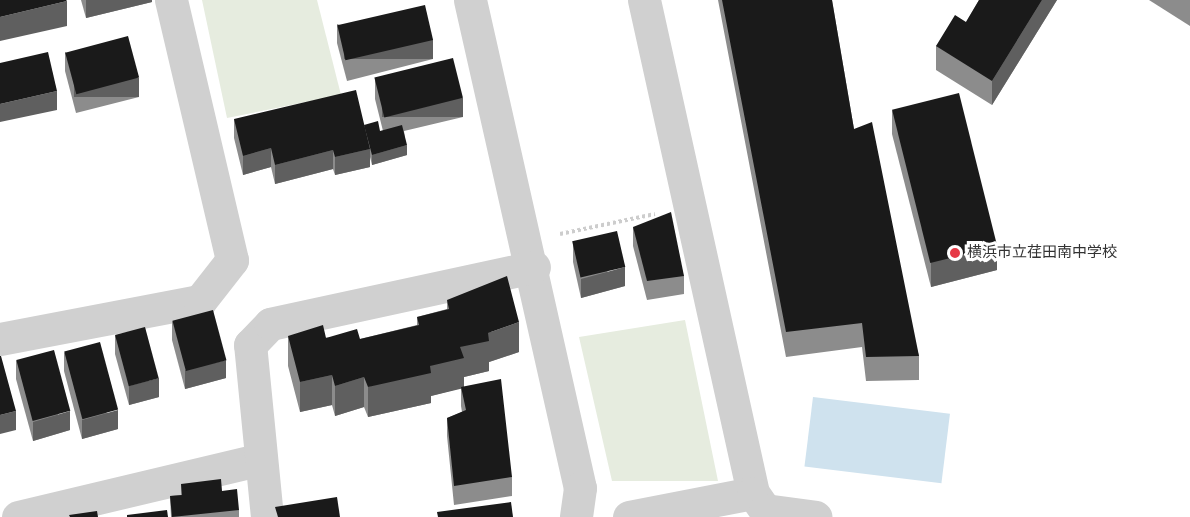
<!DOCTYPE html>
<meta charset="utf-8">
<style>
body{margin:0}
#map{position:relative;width:1190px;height:517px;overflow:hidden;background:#fff;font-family:"DM Sans","Noto Sans JP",sans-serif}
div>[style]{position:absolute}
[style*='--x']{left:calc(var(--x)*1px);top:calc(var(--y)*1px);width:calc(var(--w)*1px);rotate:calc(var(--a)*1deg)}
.green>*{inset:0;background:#e6ecdf}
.water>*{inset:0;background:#cfe2ee;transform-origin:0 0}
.path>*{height:4px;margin-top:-2px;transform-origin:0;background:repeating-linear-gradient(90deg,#cdcdcd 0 3px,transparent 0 6px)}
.street>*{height:33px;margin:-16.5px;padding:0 16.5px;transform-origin:16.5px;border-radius:16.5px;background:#d0d0d0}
.wall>*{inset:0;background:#8c8c8c}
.shaded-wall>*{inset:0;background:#5f5f5f;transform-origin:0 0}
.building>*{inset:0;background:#1a1a1a;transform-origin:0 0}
.dots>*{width:16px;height:16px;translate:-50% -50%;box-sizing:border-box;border:3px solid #fff;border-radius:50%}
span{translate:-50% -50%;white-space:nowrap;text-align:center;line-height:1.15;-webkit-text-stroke:6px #fff;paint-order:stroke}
.poi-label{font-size:15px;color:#333}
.left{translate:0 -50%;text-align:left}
</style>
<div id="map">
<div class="green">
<div style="clip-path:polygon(202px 0,317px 0,341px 95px,227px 118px)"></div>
<div style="clip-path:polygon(685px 320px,718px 481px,612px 481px,579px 337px)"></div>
</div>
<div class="water">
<div style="left:813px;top:397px;width:138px;height:70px;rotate:7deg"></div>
</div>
<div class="path">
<div style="--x:560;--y:234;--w:97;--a:-11.9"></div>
</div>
<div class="street">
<div style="--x:470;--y:0;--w:500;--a:77.3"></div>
<div style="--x:580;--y:488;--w:29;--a:98"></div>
<div style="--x:644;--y:0;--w:505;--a:77.53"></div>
<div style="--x:0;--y:339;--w:204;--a:-10.8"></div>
<div style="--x:200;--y:301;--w:52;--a:-52"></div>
<div style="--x:232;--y:260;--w:267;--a:-103.2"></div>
<div style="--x:18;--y:517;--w:246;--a:-13.4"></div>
<div style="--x:267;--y:517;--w:173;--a:-95.6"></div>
<div style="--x:250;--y:345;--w:29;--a:-46"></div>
<div style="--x:270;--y:324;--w:270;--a:-12.2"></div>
<div style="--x:629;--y:517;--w:126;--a:-11"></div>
<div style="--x:753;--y:493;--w:21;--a:55"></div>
<div style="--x:765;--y:510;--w:51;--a:7.8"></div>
</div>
<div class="wall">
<div style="clip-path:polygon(81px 0,152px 0,152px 2px,86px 18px)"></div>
<div style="clip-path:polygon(718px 0,832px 0,854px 129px,919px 356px,919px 380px,866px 381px,862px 347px,786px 357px)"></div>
<div style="clip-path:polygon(979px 0,1057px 0,992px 105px,936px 70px,936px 46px,966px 22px)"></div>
<div style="clip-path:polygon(1149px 0,1190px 0,1190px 26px)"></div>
<div style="clip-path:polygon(337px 24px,433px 59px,347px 81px,337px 43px)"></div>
<div style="clip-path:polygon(65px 52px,139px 97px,76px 113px,65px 71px)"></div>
<div style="clip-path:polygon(375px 80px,463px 117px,404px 131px,407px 155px,372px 165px,370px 157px,370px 167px,335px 175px,333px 169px,275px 184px,271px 167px,243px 175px,234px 138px,234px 119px,364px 125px,380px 131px,383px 131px,375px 99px)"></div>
<div style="clip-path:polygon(892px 110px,997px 270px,931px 287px,892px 134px)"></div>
<div style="clip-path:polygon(633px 227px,684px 276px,684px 294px,647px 300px,633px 246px)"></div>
<div style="clip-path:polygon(573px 243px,625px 286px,581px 298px,573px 262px)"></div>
<div style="clip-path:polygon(447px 300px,519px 352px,489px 362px,489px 371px,464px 377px,464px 387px,512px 477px,512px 496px,454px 505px,447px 436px,447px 418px,462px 412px,461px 406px,461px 388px,431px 396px,431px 403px,368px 417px,364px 407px,335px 416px,332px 405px,300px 412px,288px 366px,288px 336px,360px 339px,417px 325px,417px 317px,447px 309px)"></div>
<div style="clip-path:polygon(172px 321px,226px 378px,185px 389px,172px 340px)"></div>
<div style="clip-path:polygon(115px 335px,159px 397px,129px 405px,115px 354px)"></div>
<div style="clip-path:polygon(64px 352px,118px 429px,82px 439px,64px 371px)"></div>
<div style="clip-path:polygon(16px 360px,70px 430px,33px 441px,16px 379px)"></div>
<div style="clip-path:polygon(181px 484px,222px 491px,239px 510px,239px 517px,171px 517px,170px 496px,181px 495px)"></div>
</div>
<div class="shaded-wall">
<div style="clip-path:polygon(86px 0,152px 0,152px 2px,86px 18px)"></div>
<div style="clip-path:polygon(1042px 0,1057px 0,992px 105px,992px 81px)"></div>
<div style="clip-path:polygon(67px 1px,67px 26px,0 41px,0 17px)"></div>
<div style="left:433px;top:40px;width:19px;height:89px;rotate:90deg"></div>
<div style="left:139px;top:78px;width:19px;height:65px;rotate:90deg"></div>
<div style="clip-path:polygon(57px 91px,57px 110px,0 122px,0 104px)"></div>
<div style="left:463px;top:98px;width:19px;height:81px;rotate:90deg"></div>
<div style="clip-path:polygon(407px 145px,407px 155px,372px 165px,372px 155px)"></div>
<div style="clip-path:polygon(271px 148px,271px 167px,243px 175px,243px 156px)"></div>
<div style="clip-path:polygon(370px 149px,370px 167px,335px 175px,335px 157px)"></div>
<div style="clip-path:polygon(333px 150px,333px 169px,275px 184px,275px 165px)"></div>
<div style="clip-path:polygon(997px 246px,997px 270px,931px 287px,931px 262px)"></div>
<div style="clip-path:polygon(625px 267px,625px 286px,581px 298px,581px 279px)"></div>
<div style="clip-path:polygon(519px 322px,519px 352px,489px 362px,489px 371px,464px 377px,464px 388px,431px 396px,431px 403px,368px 417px,368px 387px,430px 366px,460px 347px,488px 333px)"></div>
<div style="clip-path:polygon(226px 360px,226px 378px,185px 389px,185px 370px)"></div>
<div style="clip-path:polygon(332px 375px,332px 405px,300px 412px,300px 382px)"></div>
<div style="clip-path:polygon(364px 377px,364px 407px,335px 416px,335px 386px)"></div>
<div style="clip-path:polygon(159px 378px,159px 397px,129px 405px,129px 386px)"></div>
<div style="clip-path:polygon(118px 410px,118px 429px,82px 439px,82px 420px)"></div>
<div style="clip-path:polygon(16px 411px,16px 430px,0 434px,0 415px)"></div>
<div style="clip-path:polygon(70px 411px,70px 430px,33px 441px,33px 422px)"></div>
</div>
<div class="building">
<div style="clip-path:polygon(0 0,66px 0,67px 1px,0 17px)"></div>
<div style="clip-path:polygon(722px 0,832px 0,854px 129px,872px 122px,919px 356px,866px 357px,862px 323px,786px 332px)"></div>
<div style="clip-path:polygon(979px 0,1042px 0,992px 81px,936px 46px,955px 15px,966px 22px)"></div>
<div style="left:425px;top:5px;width:36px;height:90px;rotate:77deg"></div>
<div style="left:128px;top:36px;width:43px;height:65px;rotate:75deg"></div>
<div style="clip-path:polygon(48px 52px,57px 91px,0 104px,0 63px)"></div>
<div style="left:453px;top:58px;width:41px;height:81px;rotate:76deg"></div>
<div style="clip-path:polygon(356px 90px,370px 149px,335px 157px,333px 150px,275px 165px,271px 148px,243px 156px,234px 119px)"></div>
<div style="left:959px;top:93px;width:158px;height:69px;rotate:76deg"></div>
<div style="clip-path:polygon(378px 121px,380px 131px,402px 125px,407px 145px,372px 155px,364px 125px)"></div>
<div style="clip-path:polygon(671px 212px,684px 276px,647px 281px,633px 227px)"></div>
<div style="left:617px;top:231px;width:37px;height:46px;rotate:77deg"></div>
<div style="clip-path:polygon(507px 276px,519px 322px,488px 333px,489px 341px,460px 347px,464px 358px,430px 366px,431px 373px,368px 387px,364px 377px,335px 386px,332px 375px,300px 382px,288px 336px,323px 325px,326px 338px,357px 329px,360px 339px,419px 325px,417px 317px,449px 309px,447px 300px)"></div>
<div style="left:213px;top:310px;width:52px;height:42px;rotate:75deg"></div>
<div style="left:145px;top:327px;width:53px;height:31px;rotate:75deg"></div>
<div style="left:100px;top:342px;width:70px;height:37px;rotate:75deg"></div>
<div style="left:54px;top:350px;width:63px;height:39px;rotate:75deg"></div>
<div style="clip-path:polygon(0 356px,1px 356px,16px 411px,0 415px)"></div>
<div style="clip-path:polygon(501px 379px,512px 477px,454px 486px,447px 418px,466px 410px,461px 387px)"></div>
<div style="clip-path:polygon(221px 479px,222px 491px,237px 489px,239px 510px,172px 517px,170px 496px,182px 495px,181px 484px)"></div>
<div style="clip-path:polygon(337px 497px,340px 517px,278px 517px,275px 507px)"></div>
<div style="clip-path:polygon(511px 502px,513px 517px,438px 517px,437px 512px)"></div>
<div style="clip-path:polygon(167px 510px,168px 517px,127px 517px,127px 515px)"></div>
<div style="clip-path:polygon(97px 511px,98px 517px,70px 517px,69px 515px)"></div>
</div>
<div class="dots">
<div style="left:955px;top:253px;background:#e63946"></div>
</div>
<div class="poi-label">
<span class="left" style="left:967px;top:253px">横浜市立荏田南中学校</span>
</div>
</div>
